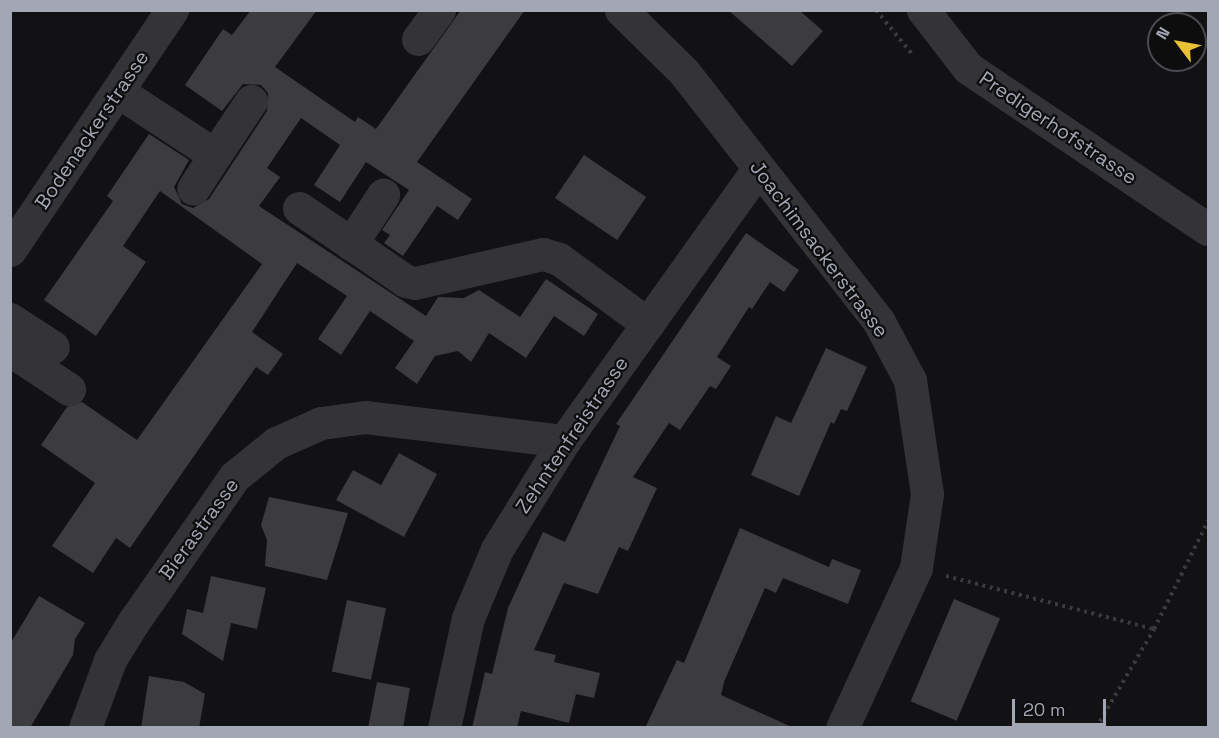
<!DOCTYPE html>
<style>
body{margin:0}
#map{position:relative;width:1219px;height:738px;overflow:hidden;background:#121113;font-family:"Space Grotesk",sans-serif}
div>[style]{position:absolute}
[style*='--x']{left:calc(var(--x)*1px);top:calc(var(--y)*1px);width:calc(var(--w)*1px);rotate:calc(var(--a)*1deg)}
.building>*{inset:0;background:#3c3b40;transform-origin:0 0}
.path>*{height:4px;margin-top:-2px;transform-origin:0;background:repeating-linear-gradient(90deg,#393a3f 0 3px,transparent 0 7.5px)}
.minor>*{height:33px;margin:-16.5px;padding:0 16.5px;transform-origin:16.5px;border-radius:16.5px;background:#333338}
span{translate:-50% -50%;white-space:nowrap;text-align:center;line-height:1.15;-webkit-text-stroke:4.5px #0d0d0e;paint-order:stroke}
.street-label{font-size:20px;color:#a3a6b3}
.frame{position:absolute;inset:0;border:12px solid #a3a6b3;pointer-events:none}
.north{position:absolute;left:1147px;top:12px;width:60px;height:60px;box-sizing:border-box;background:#0d0d0e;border:2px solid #494a50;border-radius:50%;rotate:302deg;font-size:16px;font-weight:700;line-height:24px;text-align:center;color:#a3a6b3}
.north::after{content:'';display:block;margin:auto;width:21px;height:27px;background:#e9c134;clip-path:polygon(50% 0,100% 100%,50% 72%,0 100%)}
.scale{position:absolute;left:1012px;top:699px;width:94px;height:27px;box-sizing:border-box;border:3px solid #a3a6b3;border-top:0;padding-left:8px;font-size:18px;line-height:21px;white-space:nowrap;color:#a3a6b3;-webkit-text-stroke:4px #0d0d0e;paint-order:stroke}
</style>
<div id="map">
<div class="building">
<div style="clip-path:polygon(251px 10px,317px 10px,275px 67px,355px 122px,358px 117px,376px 129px,461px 10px,525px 10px,417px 162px,472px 199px,458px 220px,437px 206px,403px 256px,384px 243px,390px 235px,382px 230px,409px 190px,366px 162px,340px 202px,314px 185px,340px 145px,301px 118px,267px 168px,280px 177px,259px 206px,426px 316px,438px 297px,464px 298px,479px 290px,520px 317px,546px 279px,598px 314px,584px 336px,554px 316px,526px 358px,489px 333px,471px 362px,458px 351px,435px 356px,417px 384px,395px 368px,414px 341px,370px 311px,341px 355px,318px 339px,347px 296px,297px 263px,252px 332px,283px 354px,268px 375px,256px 367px,130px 548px,116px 538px,93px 573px,52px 546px,95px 483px,41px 445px,67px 407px,82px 402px,137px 440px,262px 264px,160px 191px,123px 246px,146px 262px,96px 336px,44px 300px,113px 201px,107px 196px,149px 134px,189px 160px,174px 187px,182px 204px,193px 208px,209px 199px,267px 111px,268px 93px,261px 85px,243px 84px,222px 111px,185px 85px,223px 29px,232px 35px)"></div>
<div style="clip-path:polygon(728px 10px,799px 10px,823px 31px,792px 66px)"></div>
<div style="left:584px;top:155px;width:75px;height:52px;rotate:34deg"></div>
<div style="clip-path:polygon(746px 233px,799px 270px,784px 292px,770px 282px,752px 309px,749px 307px,717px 357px,731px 366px,716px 389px,710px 386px,680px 430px,669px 423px,633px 477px,657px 488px,628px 551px,619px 547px,598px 594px,564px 583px,534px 650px,556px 655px,554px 662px,600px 673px,594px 698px,576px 694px,569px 723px,521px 711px,517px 728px,472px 728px,485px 672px,492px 674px,508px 608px,543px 532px,565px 542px,620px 426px,616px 424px)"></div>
<div style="clip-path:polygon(826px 348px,867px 367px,847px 411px,841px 409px,834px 424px,831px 422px,799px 496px,751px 475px,776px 416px,791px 423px)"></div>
<div style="clip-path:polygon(399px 453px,437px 474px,404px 537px,336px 500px,353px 470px,381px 485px)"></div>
<div style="clip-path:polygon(269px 497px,348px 513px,327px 580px,265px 566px,267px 540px,261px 525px)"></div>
<div style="clip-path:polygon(740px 528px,829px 567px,832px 559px,861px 570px,848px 604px,783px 578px,776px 593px,765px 588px,724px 682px,721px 695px,794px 728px,645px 728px,677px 660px,684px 663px)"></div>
<div style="clip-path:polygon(211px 576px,266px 588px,257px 629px,231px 623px,223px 661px,182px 634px,187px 609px,203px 613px)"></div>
<div style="clip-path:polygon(39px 596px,85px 623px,75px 639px,73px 655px,30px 728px,10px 728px,10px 644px)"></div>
<div style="left:954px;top:599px;width:50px;height:111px;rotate:23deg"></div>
<div style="left:347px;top:600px;width:40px;height:73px;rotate:12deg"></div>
<div style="clip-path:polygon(149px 676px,184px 682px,205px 694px,199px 728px,141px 728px)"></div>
<div style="clip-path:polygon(377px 682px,410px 688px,403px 728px,368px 728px)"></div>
</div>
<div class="path">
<div style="--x:876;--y:10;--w:57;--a:50.7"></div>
<div style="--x:946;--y:576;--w:215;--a:14.3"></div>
<div style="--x:1096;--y:728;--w:115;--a:-59.6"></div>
<div style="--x:1154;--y:629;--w:121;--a:-63.4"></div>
</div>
<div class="minor">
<div style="--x:621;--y:10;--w:88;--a:44.5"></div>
<div style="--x:684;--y:72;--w:317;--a:52"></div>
<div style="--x:879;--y:322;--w:66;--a:61.9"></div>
<div style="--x:910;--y:380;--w:115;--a:81.5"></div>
<div style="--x:927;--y:494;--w:75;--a:98.5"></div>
<div style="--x:916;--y:568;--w:176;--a:114.8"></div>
<div style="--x:923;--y:10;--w:73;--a:52.2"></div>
<div style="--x:968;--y:68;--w:289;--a:33.9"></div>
<div style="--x:418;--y:39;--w:36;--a:-54"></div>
<div style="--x:119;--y:92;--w:115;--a:33.3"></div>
<div style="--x:215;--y:155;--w:40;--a:122.9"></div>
<div style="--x:215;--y:155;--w:65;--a:-56.3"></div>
<div style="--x:299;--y:208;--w:130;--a:34.3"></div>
<div style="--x:406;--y:281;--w:9;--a:13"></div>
<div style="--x:415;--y:283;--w:131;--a:-12.8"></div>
<div style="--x:543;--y:254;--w:17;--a:17"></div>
<div style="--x:559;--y:259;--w:110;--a:36.1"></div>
<div style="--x:351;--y:244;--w:59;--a:-56.9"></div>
<div style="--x:10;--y:250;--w:290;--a:-56"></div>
<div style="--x:10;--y:319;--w:51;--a:33.1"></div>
<div style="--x:10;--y:350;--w:71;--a:33.5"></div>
<div style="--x:85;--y:728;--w:72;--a:-69.8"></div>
<div style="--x:110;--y:660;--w:42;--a:-58.6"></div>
<div style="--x:132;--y:624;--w:179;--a:-55.2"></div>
<div style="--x:234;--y:477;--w:54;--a:-39"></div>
<div style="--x:276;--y:443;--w:49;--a:-24"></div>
<div style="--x:321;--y:423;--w:44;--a:-7.8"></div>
<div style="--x:365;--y:417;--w:200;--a:6.9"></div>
<div style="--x:444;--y:728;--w:113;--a:-77.7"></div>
<div style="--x:468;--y:618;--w:75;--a:-67.2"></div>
<div style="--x:497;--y:549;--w:127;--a:-58.2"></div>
<div style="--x:564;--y:441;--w:334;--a:-54.5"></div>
</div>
<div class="street-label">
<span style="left:1058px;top:128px;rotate:34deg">Predigerhofstrasse</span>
<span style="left:92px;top:130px;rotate:-56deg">Bodenackerstrasse</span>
<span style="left:819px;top:249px;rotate:53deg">Joachimsackerstrasse</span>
<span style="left:572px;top:435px;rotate:-56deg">Zehntenfreistrasse</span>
<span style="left:199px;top:529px;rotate:-54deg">Bierastrasse</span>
</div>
<div class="frame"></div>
<div class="north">N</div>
<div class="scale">20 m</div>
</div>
